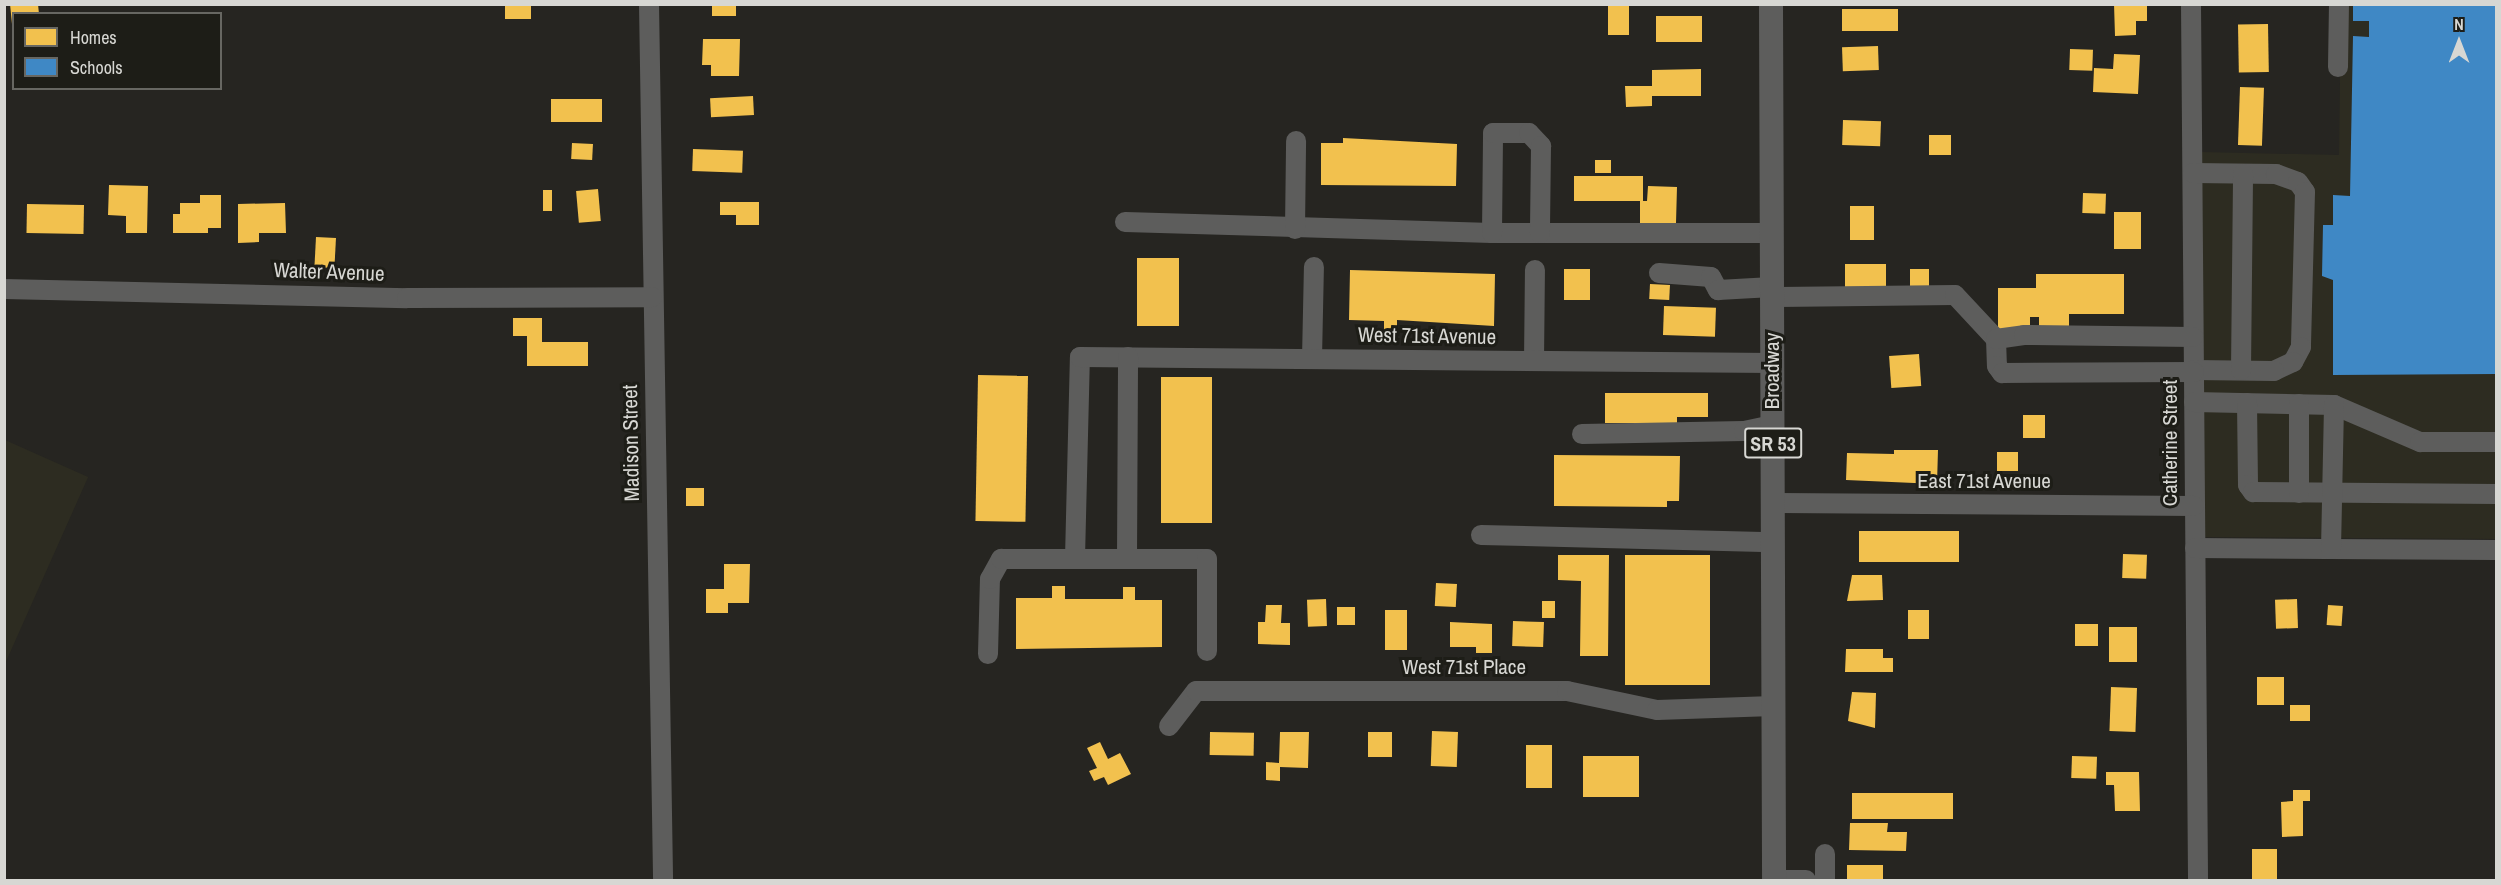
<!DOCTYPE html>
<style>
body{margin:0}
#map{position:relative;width:2501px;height:885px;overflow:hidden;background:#262521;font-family:"Archivo Narrow",sans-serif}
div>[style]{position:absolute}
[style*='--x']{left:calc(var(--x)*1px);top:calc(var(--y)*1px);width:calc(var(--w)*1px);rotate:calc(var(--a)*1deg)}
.built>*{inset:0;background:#2d2c21;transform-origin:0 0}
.homes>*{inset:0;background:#f2c14e;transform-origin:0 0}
.schools>*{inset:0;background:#3f88c5}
.minor>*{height:20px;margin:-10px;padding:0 10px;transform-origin:10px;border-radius:10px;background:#5d5d5c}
.major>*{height:24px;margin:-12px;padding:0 12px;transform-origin:12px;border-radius:12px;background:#5d5d5c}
span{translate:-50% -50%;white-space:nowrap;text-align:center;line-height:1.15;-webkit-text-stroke:6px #1d1d17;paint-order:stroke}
.shield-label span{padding:2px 4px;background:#1d1d17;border:2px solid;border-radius:4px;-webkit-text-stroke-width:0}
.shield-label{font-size:20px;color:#d7d7d3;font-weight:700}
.street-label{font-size:21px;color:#d7d7d3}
.frame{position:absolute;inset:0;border:6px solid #d7d7d3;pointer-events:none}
.legend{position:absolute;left:12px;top:12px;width:210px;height:78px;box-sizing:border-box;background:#1d1d17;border:2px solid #676762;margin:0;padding:8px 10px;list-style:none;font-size:18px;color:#d7d7d3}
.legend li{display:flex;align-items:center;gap:12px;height:30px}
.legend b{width:30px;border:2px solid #676762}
.north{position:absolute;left:2429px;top:12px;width:60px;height:60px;-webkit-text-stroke:4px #1d1d17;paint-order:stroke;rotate:0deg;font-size:16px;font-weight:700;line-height:24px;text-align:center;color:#d7d7d3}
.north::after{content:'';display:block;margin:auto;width:21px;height:27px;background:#d7d7d3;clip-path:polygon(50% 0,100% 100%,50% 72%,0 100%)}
</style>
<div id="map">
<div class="built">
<div style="clip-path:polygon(2341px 5px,2496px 5px,2496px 539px,2201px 537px,2201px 152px,2339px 155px)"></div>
<div style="left:5px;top:440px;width:91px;height:440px;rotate:24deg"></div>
</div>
<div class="homes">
<div style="clip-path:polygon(10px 4px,38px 4px,39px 14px,14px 14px,12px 24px)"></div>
<div style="left:505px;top:4px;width:26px;height:15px"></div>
<div style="left:712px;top:4px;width:24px;height:12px"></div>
<div style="clip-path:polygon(2114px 4px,2147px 4px,2147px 21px,2136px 21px,2136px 35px,2115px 36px)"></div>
<div style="left:1608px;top:5px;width:21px;height:30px"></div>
<div style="left:1898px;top:9px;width:22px;height:56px;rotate:90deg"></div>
<div style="left:1656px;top:16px;width:46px;height:26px"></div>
<div style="left:2268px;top:24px;width:48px;height:30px;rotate:89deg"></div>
<div style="clip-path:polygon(703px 39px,740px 39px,739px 76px,711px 76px,711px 65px,702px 65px)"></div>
<div style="left:1878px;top:46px;width:24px;height:36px;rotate:88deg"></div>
<div style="left:2070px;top:49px;width:23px;height:21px;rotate:2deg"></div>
<div style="clip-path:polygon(2114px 54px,2140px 55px,2138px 94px,2093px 92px,2094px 68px,2113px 69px)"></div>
<div style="clip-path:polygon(1701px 69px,1701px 96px,1652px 96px,1652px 106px,1626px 107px,1625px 86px,1652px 86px,1652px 70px)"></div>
<div style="left:2240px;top:87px;width:24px;height:58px;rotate:2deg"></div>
<div style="left:753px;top:96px;width:19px;height:43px;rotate:87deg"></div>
<div style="left:551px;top:99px;width:51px;height:23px"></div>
<div style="left:1843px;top:120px;width:38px;height:25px;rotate:2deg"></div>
<div style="left:1929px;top:135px;width:22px;height:20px"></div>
<div style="clip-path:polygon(1343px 138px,1457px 144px,1456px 186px,1321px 185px,1321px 143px,1343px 143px)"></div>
<div style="left:572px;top:143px;width:21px;height:16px;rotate:3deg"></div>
<div style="left:693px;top:149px;width:50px;height:22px;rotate:2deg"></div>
<div style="left:1611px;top:160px;width:13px;height:16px;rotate:90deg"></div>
<div style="clip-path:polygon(1574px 176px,1643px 176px,1643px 201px,1647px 201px,1648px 186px,1677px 187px,1676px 223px,1640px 223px,1640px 201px,1574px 201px)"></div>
<div style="clip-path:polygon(109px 185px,148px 186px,147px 233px,126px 233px,126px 216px,108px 215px)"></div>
<div style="left:598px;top:189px;width:32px;height:22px;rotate:85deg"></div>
<div style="left:543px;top:190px;width:9px;height:21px"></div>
<div style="left:2083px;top:193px;width:23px;height:20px;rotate:2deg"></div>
<div style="clip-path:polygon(200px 195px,221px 195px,221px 228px,208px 228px,208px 233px,173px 233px,173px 214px,180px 214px,180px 203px,200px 203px)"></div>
<div style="clip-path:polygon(720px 202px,759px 202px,759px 225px,736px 225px,736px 215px,720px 215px)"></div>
<div style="clip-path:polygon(285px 203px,286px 233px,259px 233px,259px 242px,238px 243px,238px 204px)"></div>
<div style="left:27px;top:204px;width:57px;height:29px;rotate:1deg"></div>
<div style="left:1850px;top:206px;width:24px;height:34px"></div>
<div style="left:2114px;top:212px;width:27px;height:37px"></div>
<div style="left:316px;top:237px;width:20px;height:30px;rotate:3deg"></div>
<div style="left:1137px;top:258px;width:42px;height:68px"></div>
<div style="left:1845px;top:264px;width:41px;height:24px"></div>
<div style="left:1564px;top:269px;width:26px;height:31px"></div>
<div style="left:1910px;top:269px;width:19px;height:18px"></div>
<div style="clip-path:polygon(1350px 270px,1495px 274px,1494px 326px,1397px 320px,1397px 332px,1384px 332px,1384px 321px,1349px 320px)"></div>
<div style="clip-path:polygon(2036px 274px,2124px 274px,2124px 314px,2069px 314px,2069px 336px,2039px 336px,2039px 317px,2030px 317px,2030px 331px,1998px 331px,1998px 288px,2036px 288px)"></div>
<div style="left:1650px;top:284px;width:20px;height:15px;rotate:3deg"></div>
<div style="left:1664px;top:306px;width:52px;height:29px;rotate:2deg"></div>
<div style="clip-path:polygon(513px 318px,542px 318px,542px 342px,588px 342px,588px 366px,527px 366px,527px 336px,513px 336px)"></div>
<div style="left:1919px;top:354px;width:32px;height:30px;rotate:86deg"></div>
<div style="left:978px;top:375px;width:50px;height:146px;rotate:1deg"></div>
<div style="left:1161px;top:377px;width:51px;height:146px"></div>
<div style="clip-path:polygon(1605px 393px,1708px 393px,1708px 417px,1677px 417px,1677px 423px,1605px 423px)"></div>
<div style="left:2023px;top:415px;width:22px;height:23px"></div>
<div style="clip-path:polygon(1894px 450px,1938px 450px,1937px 484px,1846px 480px,1847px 453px,1894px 454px)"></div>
<div style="left:1997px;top:452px;width:21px;height:19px"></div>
<div style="clip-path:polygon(1554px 455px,1680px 456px,1679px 501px,1667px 501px,1667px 507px,1554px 506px)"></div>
<div style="left:686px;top:488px;width:18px;height:18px"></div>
<div style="left:1959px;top:531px;width:31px;height:100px;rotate:90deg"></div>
<div style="left:2123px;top:554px;width:24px;height:24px;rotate:2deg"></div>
<div style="clip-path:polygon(1558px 555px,1609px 555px,1608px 656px,1580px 656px,1581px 581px,1558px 580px)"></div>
<div style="left:1710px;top:555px;width:130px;height:85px;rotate:90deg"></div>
<div style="clip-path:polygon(724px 564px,750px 564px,749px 603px,728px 603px,728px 613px,706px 613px,706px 589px,724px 589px)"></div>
<div style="clip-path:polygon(1852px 575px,1882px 575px,1883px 600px,1847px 601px)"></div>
<div style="left:1436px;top:583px;width:21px;height:23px;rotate:3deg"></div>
<div style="clip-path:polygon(1052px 586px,1065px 586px,1065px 599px,1123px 599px,1123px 587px,1135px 587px,1135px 600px,1162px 600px,1162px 647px,1016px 649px,1016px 598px,1052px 598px)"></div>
<div style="left:1326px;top:599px;width:27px;height:19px;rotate:88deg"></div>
<div style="left:2297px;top:599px;width:29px;height:22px;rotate:88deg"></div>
<div style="left:1542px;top:601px;width:13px;height:17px"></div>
<div style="clip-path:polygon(1266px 605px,1282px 605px,1281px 623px,1290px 623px,1290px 645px,1258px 644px,1258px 622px,1265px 622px)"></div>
<div style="left:2328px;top:605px;width:15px;height:20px;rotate:4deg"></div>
<div style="left:1337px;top:607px;width:18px;height:18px"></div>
<div style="left:1385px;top:610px;width:22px;height:40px"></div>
<div style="left:1908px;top:610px;width:21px;height:29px"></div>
<div style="left:1513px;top:621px;width:31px;height:25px;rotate:2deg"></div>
<div style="clip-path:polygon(1450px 622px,1492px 624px,1492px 653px,1476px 653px,1476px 647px,1450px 647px)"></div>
<div style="left:2075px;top:624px;width:23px;height:22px"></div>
<div style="left:2109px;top:627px;width:28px;height:35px"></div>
<div style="clip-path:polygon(1846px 649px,1883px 649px,1883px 658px,1893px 658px,1893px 672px,1845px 672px)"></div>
<div style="left:2257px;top:677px;width:27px;height:28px"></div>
<div style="left:2111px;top:687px;width:26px;height:44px;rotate:2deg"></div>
<div style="clip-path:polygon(1852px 692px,1876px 693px,1875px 728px,1848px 721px)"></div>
<div style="left:2310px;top:705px;width:16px;height:20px;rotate:90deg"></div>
<div style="left:1432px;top:731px;width:26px;height:35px;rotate:2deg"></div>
<div style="left:1210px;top:732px;width:44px;height:23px;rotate:1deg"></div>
<div style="clip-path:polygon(1280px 732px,1309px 732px,1308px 768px,1280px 767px,1280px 781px,1266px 780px,1266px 762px,1279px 763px)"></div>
<div style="left:1368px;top:732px;width:24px;height:25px"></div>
<div style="clip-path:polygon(1100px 742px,1108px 759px,1120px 753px,1131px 774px,1108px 785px,1104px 777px,1094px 781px,1089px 771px,1097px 768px,1087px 748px)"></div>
<div style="left:1526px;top:745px;width:26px;height:43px"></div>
<div style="left:1639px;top:756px;width:41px;height:56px;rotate:90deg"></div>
<div style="left:2072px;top:756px;width:25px;height:22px;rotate:2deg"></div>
<div style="clip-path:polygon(2106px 772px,2139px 772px,2140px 811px,2115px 811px,2114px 785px,2106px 785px)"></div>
<div style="clip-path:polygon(2293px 790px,2310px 790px,2310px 801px,2303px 801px,2303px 836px,2282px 837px,2281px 802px,2293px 801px)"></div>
<div style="left:1953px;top:793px;width:26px;height:101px;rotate:90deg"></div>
<div style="clip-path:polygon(1850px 823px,1888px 823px,1887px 832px,1907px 832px,1906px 851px,1849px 850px)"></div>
<div style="left:2277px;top:849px;width:31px;height:25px;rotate:90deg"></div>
<div style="left:1847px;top:865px;width:36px;height:15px"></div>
</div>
<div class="schools">
<div style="clip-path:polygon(2353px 4px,2496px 4px,2496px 374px,2333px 375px,2333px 280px,2322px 276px,2323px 225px,2333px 225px,2333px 195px,2350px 196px,2353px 36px,2369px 37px,2369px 21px,2353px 21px)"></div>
</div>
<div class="minor">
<div style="--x:649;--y:4;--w:876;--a:89.08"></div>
<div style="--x:2191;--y:4;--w:876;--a:89.54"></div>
<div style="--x:2338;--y:67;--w:63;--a:-89.1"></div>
<div style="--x:2193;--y:173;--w:83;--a:0.7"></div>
<div style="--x:2276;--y:174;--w:23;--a:20"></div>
<div style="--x:2298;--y:182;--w:12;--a:55"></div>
<div style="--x:2305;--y:192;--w:155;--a:91.5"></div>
<div style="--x:2301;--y:347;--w:17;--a:118"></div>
<div style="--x:2293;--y:362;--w:21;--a:155"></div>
<div style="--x:2274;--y:371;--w:80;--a:-179.3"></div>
<div style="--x:1125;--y:222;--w:367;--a:1.7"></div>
<div style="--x:1492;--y:233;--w:280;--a:0"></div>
<div style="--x:1295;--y:229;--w:88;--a:-89.3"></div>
<div style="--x:1492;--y:233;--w:100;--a:-89.4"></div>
<div style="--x:1493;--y:133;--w:36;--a:0"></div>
<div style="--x:1529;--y:133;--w:18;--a:47"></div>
<div style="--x:1541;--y:146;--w:87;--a:90.7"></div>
<div style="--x:1659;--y:273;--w:52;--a:4.4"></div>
<div style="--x:1711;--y:277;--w:15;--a:62"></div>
<div style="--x:1718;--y:290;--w:54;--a:-3.2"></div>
<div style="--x:4;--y:289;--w:403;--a:1.3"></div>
<div style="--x:407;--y:298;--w:245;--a:-0.2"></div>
<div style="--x:1772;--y:297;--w:183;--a:-0.6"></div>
<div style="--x:1955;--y:295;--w:60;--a:47"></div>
<div style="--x:1996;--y:339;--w:27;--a:88"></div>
<div style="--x:1997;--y:366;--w:9;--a:54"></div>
<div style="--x:2002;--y:373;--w:192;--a:-0.3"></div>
<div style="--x:1996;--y:339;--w:28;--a:-8"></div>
<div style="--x:2024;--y:335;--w:169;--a:0.7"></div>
<div style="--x:1312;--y:359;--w:92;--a:-88.8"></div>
<div style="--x:1534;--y:361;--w:91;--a:-89.4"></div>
<div style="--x:2241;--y:370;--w:196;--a:-89.4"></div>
<div style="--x:2194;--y:402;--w:140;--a:1.2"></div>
<div style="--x:2334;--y:405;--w:94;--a:23.3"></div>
<div style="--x:2420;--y:442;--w:76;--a:0"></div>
<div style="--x:2247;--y:403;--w:82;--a:89.3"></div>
<div style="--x:2248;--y:485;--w:9;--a:54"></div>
<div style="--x:2253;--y:492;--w:243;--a:0.5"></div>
<div style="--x:2299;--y:404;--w:89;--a:90"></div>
<div style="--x:1582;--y:434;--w:162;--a:-1.1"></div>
<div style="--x:1744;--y:431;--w:29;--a:-12"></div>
<div style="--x:1773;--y:503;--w:421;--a:0.4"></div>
<div style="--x:1481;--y:535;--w:292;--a:1.4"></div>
<div style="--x:2195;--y:548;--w:301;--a:0.4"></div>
<div style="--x:2331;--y:549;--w:144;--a:-88.8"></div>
<div style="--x:1075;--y:558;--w:201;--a:-88.6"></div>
<div style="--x:1080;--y:357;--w:692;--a:0.5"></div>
<div style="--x:1127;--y:558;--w:201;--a:-89.7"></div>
<div style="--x:988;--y:654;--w:75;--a:-88.5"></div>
<div style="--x:990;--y:579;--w:23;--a:-61"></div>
<div style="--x:1001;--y:559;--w:206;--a:0"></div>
<div style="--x:1207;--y:559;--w:92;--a:90"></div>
<div style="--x:1169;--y:726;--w:44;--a:-52.4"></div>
<div style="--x:1196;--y:691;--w:371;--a:0"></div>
<div style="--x:1567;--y:691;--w:92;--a:11.9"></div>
<div style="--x:1657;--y:710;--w:116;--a:-2"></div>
<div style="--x:1774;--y:880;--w:32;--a:0"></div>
<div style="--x:1825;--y:880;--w:26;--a:-90"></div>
</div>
<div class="major">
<div style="--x:1771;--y:4;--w:876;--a:89.8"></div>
</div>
<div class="shield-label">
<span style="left:1773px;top:443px">SR 53</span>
</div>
<div class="street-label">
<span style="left:329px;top:272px;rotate:2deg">Walter Avenue</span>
<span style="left:1427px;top:336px;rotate:1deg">West 71st Avenue</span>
<span style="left:1772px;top:371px;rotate:-90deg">Broadway</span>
<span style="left:631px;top:443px;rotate:-91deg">Madison Street</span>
<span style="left:2170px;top:443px;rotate:-90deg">Catherine Street</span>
<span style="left:1984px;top:481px">East 71st Avenue</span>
<span style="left:1464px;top:667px">West 71st Place</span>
</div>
<div class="frame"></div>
<ul class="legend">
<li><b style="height:16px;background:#f2c14e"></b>Homes</li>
<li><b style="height:16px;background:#3f88c5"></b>Schools</li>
</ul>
<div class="north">N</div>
</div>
